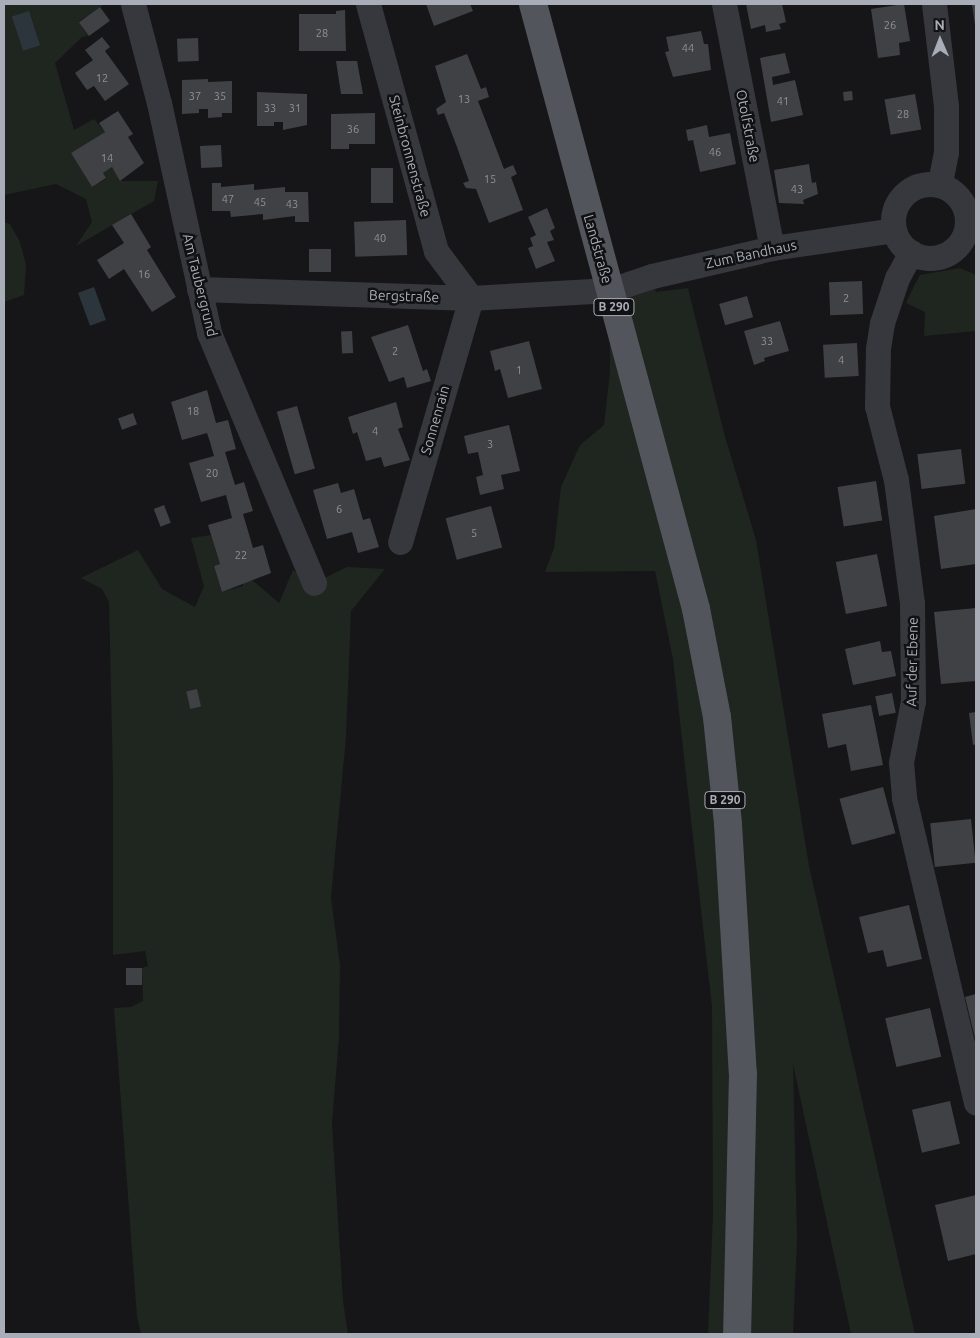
<!DOCTYPE html>
<meta charset="utf-8">
<style>
body{margin:0}
#map{position:relative;width:980px;height:1338px;overflow:hidden;background:#161618;font-family:Ubuntu,sans-serif}
div>[style]{position:absolute}
[style*='--x']{left:calc(var(--x)*1px);top:calc(var(--y)*1px);width:calc(var(--w)*1px);rotate:calc(var(--a)*1deg)}
.green>*{inset:0;background:#1e261f}
.water>*{inset:0;background:#2c353c;transform-origin:0 0}
.building>*{inset:0;background:#404145;transform-origin:0 0}
.minor>*{height:25px;margin:-12.5px;padding:0 12.5px;transform-origin:12.5px;border-radius:12.5px;background:#37383d}
.minor>.ring{margin:-12.5px;padding:0;box-sizing:content-box;background:none;border:25px solid #37383d;border-radius:50%}
.primary>*{height:28px;margin:-14px;padding:0 14px;transform-origin:14px;border-radius:14px;background:#53555c}
span{translate:-50% -50%;white-space:nowrap;text-align:center;line-height:1.15;-webkit-text-stroke:5px #111113;paint-order:stroke}
.number-label{font-size:11px;color:#8e929b}
.number-label span{-webkit-text-stroke-width:0}
.shield-label span{padding:1px 4px;background:#111113;border:1px solid;border-radius:4px;-webkit-text-stroke-width:0}
.shield-label{font-size:12px;color:#a8adb8;font-weight:700}
.street-label{font-size:14px;color:#a8adb8}
.frame{position:absolute;inset:0;border:5px solid #a8adb8;pointer-events:none}
.north{position:absolute;left:915px;top:15px;width:50px;height:50px;-webkit-text-stroke:4px #111113;paint-order:stroke;rotate:359deg;font-size:14px;font-weight:700;line-height:20px;text-align:center;color:#a8adb8}
.north::after{content:'';display:block;margin:auto;width:18px;height:22px;background:#a8adb8;clip-path:polygon(50% 0,100% 100%,50% 72%,0 100%)}
</style>
<div id="map">
<div class="green">
<div style="clip-path:polygon(4px 4px,105px 4px,79px 21px,88px 36px,82px 37px,55px 63px,74px 130px,94px 119px,105px 132px,71px 153px,92px 187px,106px 179px,103px 173px,112px 167px,121px 181px,158px 181px,154px 201px,76px 246px,92px 222px,86px 199px,56px 184px,4px 195px)"></div>
<div style="clip-path:polygon(4px 222px,10px 224px,20px 242px,26px 265px,24px 295px,4px 302px)"></div>
<div style="clip-path:polygon(960px 268px,976px 275px,976px 331px,924px 336px,925px 312px,906px 303px,916px 282px,920px 275px)"></div>
<div style="clip-path:polygon(652px 276px,656px 292px,688px 288px,724px 433px,756px 540px,809px 866px,915px 1334px,851px 1334px,793px 1064px,797px 1239px,793px 1334px,708px 1334px,713px 1215px,712px 1007px,673px 659px,655px 571px,545px 572px,554px 548px,561px 487px,580px 445px,604px 425px,610px 372px,610px 290px)"></div>
<div style="clip-path:polygon(211px 535px,220px 564px,214px 566px,222px 592px,243px 586px,243px 582px,251px 579px,279px 603px,293px 570px,314px 583px,347px 567px,385px 569px,351px 611px,346px 737px,331px 898px,340px 965px,339px 1037px,332px 1123px,343px 1301px,348px 1334px,141px 1334px,137px 1317px,114px 1008px,131px 1007px,143px 1001px,142px 968px,148px 966px,145px 951px,113px 955px,113px 778px,109px 602px,102px 589px,81px 578px,138px 550px,162px 589px,195px 607px,204px 586px,191px 538px)"></div>
</div>
<div class="water">
<div style="left:29px;top:11px;width:36px;height:18px;rotate:72deg"></div>
<div style="left:94px;top:287px;width:35px;height:17px;rotate:70deg"></div>
</div>
<div class="building">
<div style="clip-path:polygon(426px 4px,470px 4px,473px 11px,434px 26px)"></div>
<div style="clip-path:polygon(746px 4px,782px 4px,786px 22px,779px 24px,781px 29px,766px 32px,765px 25px,751px 29px)"></div>
<div style="clip-path:polygon(904px 4px,910px 41px,899px 43px,900px 55px,878px 58px,871px 9px)"></div>
<div style="clip-path:polygon(972px 4px,976px 4px,976px 25px,975px 25px)"></div>
<div style="left:100px;top:7px;width:17px;height:26px;rotate:54deg"></div>
<div style="clip-path:polygon(345px 10px,346px 51px,299px 51px,299px 14px,336px 14px,336px 11px)"></div>
<div style="clip-path:polygon(701px 31px,704px 44px,708px 44px,711px 70px,673px 77px,665px 52px,669px 51px,666px 37px)"></div>
<div style="clip-path:polygon(102px 37px,110px 47px,105px 51px,129px 84px,105px 101px,94px 86px,87px 90px,75px 73px,93px 60px,85px 50px)"></div>
<div style="left:198px;top:38px;width:23px;height:21px;rotate:88deg"></div>
<div style="clip-path:polygon(785px 53px,790px 73px,772px 77px,773px 85px,795px 80px,803px 115px,771px 122px,760px 58px)"></div>
<div style="clip-path:polygon(467px 54px,481px 89px,486px 87px,489px 97px,478px 101px,504px 169px,513px 165px,517px 174px,511px 177px,523px 210px,489px 223px,476px 189px,466px 188px,463px 183px,469px 181px,457px 147px,444px 113px,438px 115px,436px 109px,446px 102px,435px 66px)"></div>
<div style="clip-path:polygon(336px 61px,357px 61px,363px 94px,341px 94px)"></div>
<div style="clip-path:polygon(208px 79px,208px 82px,232px 81px,232px 113px,222px 113px,222px 117px,208px 118px,208px 109px,199px 109px,199px 113px,182px 114px,182px 80px)"></div>
<div style="left:852px;top:91px;width:9px;height:9px;rotate:84deg"></div>
<div style="clip-path:polygon(257px 92px,307px 94px,307px 125px,283px 130px,283px 122px,274px 122px,274px 126px,257px 126px)"></div>
<div style="left:915px;top:94px;width:36px;height:31px;rotate:80deg"></div>
<div style="clip-path:polygon(118px 111px,133px 134px,128px 137px,144px 163px,120px 181px,112px 167px,103px 173px,106px 178px,92px 187px,71px 153px,105px 132px,99px 123px)"></div>
<div style="clip-path:polygon(375px 113px,375px 144px,349px 144px,349px 149px,331px 149px,331px 114px)"></div>
<div style="clip-path:polygon(707px 125px,709px 137px,730px 133px,736px 164px,700px 172px,693px 140px,688px 141px,686px 130px)"></div>
<div style="left:221px;top:145px;width:22px;height:21px;rotate:87deg"></div>
<div style="clip-path:polygon(809px 164px,812px 183px,816px 182px,818px 194px,803px 200px,804px 204px,779px 203px,774px 170px)"></div>
<div style="left:371px;top:168px;width:22px;height:35px"></div>
<div style="clip-path:polygon(212px 183px,221px 183px,221px 187px,254px 184px,254px 190px,285px 187px,285px 192px,308px 192px,309px 222px,295px 222px,295px 216px,263px 220px,263px 214px,231px 217px,230px 211px,212px 211px)"></div>
<div style="clip-path:polygon(547px 208px,555px 228px,550px 231px,554px 240px,547px 242px,555px 261px,536px 269px,528px 248px,533px 246px,530px 238px,536px 235px,528px 217px)"></div>
<div style="clip-path:polygon(131px 214px,151px 247px,147px 250px,176px 297px,152px 312px,124px 269px,109px 279px,97px 260px,124px 243px,112px 225px)"></div>
<div style="left:406px;top:220px;width:35px;height:52px;rotate:88deg"></div>
<div style="left:309px;top:249px;width:22px;height:23px"></div>
<div style="left:862px;top:281px;width:33px;height:33px;rotate:88deg"></div>
<div style="left:747px;top:296px;width:22px;height:29px;rotate:74deg"></div>
<div style="clip-path:polygon(780px 321px,789px 351px,764px 358px,765px 361px,754px 365px,744px 331px)"></div>
<div style="clip-path:polygon(408px 325px,423px 371px,427px 369px,431px 381px,407px 388px,404px 377px,389px 382px,371px 337px)"></div>
<div style="left:352px;top:331px;width:22px;height:11px;rotate:87deg"></div>
<div style="clip-path:polygon(529px 341px,542px 389px,508px 398px,500px 369px,495px 371px,490px 351px)"></div>
<div style="left:857px;top:343px;width:33px;height:34px;rotate:87deg"></div>
<div style="clip-path:polygon(207px 390px,216px 423px,228px 420px,236px 449px,225px 452px,235px 485px,244px 482px,253px 511px,243px 514px,253px 548px,263px 545px,271px 573px,222px 592px,214px 566px,220px 564px,208px 525px,232px 518px,226px 495px,201px 502px,189px 463px,214px 456px,210px 442px,207px 433px,182px 440px,171px 402px)"></div>
<div style="clip-path:polygon(396px 402px,403px 427px,398px 429px,410px 460px,384px 467px,381px 457px,366px 461px,357px 432px,353px 434px,348px 417px)"></div>
<div style="left:297px;top:406px;width:65px;height:21px;rotate:74deg"></div>
<div style="left:133px;top:413px;width:12px;height:16px;rotate:70deg"></div>
<div style="clip-path:polygon(509px 425px,520px 471px,501px 475px,504px 489px,480px 495px,476px 477px,483px 475px,478px 452px,468px 454px,464px 436px)"></div>
<div style="left:961px;top:449px;width:35px;height:44px;rotate:83deg"></div>
<div style="left:876px;top:481px;width:40px;height:39px;rotate:81deg"></div>
<div style="clip-path:polygon(338px 483px,341px 493px,354px 489px,363px 520px,370px 518px,379px 547px,358px 553px,352px 532px,327px 539px,313px 490px)"></div>
<div style="left:164px;top:505px;width:19px;height:11px;rotate:69deg"></div>
<div style="left:491px;top:506px;width:43px;height:47px;rotate:75deg"></div>
<div style="clip-path:polygon(976px 509px,976px 564px,941px 569px,934px 516px)"></div>
<div style="left:877px;top:554px;width:53px;height:42px;rotate:79deg"></div>
<div style="clip-path:polygon(976px 608px,976px 681px,941px 684px,934px 612px)"></div>
<div style="clip-path:polygon(880px 641px,882px 652px,891px 651px,896px 676px,853px 685px,845px 649px)"></div>
<div style="left:197px;top:689px;width:18px;height:11px;rotate:77deg"></div>
<div style="left:892px;top:693px;width:20px;height:17px;rotate:79deg"></div>
<div style="clip-path:polygon(871px 705px,883px 765px,851px 771px,846px 744px,828px 748px,822px 714px)"></div>
<div style="clip-path:polygon(976px 712px,976px 744px,973px 745px,969px 713px)"></div>
<div style="left:883px;top:787px;width:48px;height:45px;rotate:75deg"></div>
<div style="left:971px;top:819px;width:44px;height:41px;rotate:84deg"></div>
<div style="clip-path:polygon(909px 905px,922px 959px,887px 967px,883px 950px,868px 953px,859px 917px)"></div>
<div style="left:126px;top:968px;width:16px;height:17px"></div>
<div style="clip-path:polygon(976px 994px,976px 1042px,965px 997px)"></div>
<div style="left:930px;top:1008px;width:50px;height:46px;rotate:77deg"></div>
<div style="left:950px;top:1101px;width:44px;height:39px;rotate:77deg"></div>
<div style="clip-path:polygon(976px 1195px,976px 1254px,948px 1261px,935px 1205px)"></div>
</div>
<div class="minor">
<div style="--x:133;--y:4;--w:102;--a:75.3"></div>
<div style="--x:159;--y:103;--w:235;--a:77.7"></div>
<div style="--x:209;--y:333;--w:271;--a:67.2"></div>
<div style="--x:368;--y:4;--w:256;--a:74.6"></div>
<div style="--x:436;--y:251;--w:59;--a:53.3"></div>
<div style="--x:471;--y:298;--w:254;--a:106.2"></div>
<div style="--x:724;--y:4;--w:249;--a:78.9"></div>
<div style="--x:934;--y:4;--w:103;--a:83.3"></div>
<div style="--x:946;--y:106;--w:46;--a:90"></div>
<div style="--x:946;--y:152;--w:33;--a:101"></div>
<div class="ring" style="left:893px;top:184px;width:49px;height:49px"></div>
<div style="--x:911;--y:252;--w:30;--a:118"></div>
<div style="--x:897;--y:278;--w:47;--a:108.4"></div>
<div style="--x:882;--y:323;--w:26;--a:99"></div>
<div style="--x:878;--y:349;--w:57;--a:91"></div>
<div style="--x:877;--y:406;--w:76;--a:75.6"></div>
<div style="--x:896;--y:480;--w:124;--a:82.6"></div>
<div style="--x:912;--y:603;--w:98;--a:89.4"></div>
<div style="--x:913;--y:701;--w:62;--a:101.1"></div>
<div style="--x:901;--y:762;--w:36;--a:85"></div>
<div style="--x:904;--y:798;--w:313;--a:76.7"></div>
<div style="--x:199;--y:289;--w:272;--a:1.9"></div>
<div style="--x:471;--y:298;--w:139;--a:-3.3"></div>
<div style="--x:610;--y:290;--w:44;--a:-18.4"></div>
<div style="--x:652;--y:276;--w:123;--a:-13.1"></div>
<div style="--x:772;--y:248;--w:123;--a:-8.4"></div>
</div>
<div class="primary">
<div style="--x:533;--y:4;--w:627;--a:74.92"></div>
<div style="--x:696;--y:609;--w:110;--a:79"></div>
<div style="--x:717;--y:717;--w:108;--a:84.1"></div>
<div style="--x:728;--y:824;--w:250;--a:86.6"></div>
<div style="--x:743;--y:1074;--w:260;--a:91.3"></div>
</div>
<div class="number-label">
<span style="left:890px;top:25px">26</span>
<span style="left:322px;top:33px">28</span>
<span style="left:688px;top:48px">44</span>
<span style="left:102px;top:78px">12</span>
<span style="left:195px;top:96px">37</span>
<span style="left:220px;top:96px">35</span>
<span style="left:464px;top:99px">13</span>
<span style="left:783px;top:101px">41</span>
<span style="left:270px;top:108px">33</span>
<span style="left:295px;top:108px">31</span>
<span style="left:903px;top:114px">28</span>
<span style="left:353px;top:129px">36</span>
<span style="left:715px;top:152px">46</span>
<span style="left:107px;top:158px">14</span>
<span style="left:490px;top:179px">15</span>
<span style="left:797px;top:189px">43</span>
<span style="left:228px;top:199px">47</span>
<span style="left:260px;top:202px">45</span>
<span style="left:292px;top:204px">43</span>
<span style="left:380px;top:238px">40</span>
<span style="left:144px;top:274px">16</span>
<span style="left:846px;top:298px">2</span>
<span style="left:767px;top:341px">33</span>
<span style="left:395px;top:351px">2</span>
<span style="left:841px;top:360px">4</span>
<span style="left:519px;top:370px">1</span>
<span style="left:193px;top:411px">18</span>
<span style="left:375px;top:431px">4</span>
<span style="left:490px;top:444px">3</span>
<span style="left:212px;top:473px">20</span>
<span style="left:339px;top:509px">6</span>
<span style="left:474px;top:533px">5</span>
<span style="left:241px;top:555px">22</span>
</div>
<div class="shield-label">
<span style="left:614px;top:307px">B 290</span>
<span style="left:725px;top:800px">B 290</span>
</div>
<div class="street-label">
<span style="left:748px;top:126px;rotate:79deg">Otolfstraße</span>
<span style="left:410px;top:156px;rotate:75deg">Steinbronnenstraße</span>
<span style="left:598px;top:249px;rotate:74deg">Landstraße</span>
<span style="left:751px;top:254px;rotate:-12deg">Zum Bandhaus</span>
<span style="left:200px;top:285px;rotate:76deg">Am Taubergrund</span>
<span style="left:404px;top:296px;rotate:2deg">Bergstraße</span>
<span style="left:435px;top:420px;rotate:-74deg">Sonnenrain</span>
<span style="left:912px;top:662px;rotate:-89deg">Auf der Ebene</span>
</div>
<div class="frame"></div>
<div class="north">N</div>
</div>
